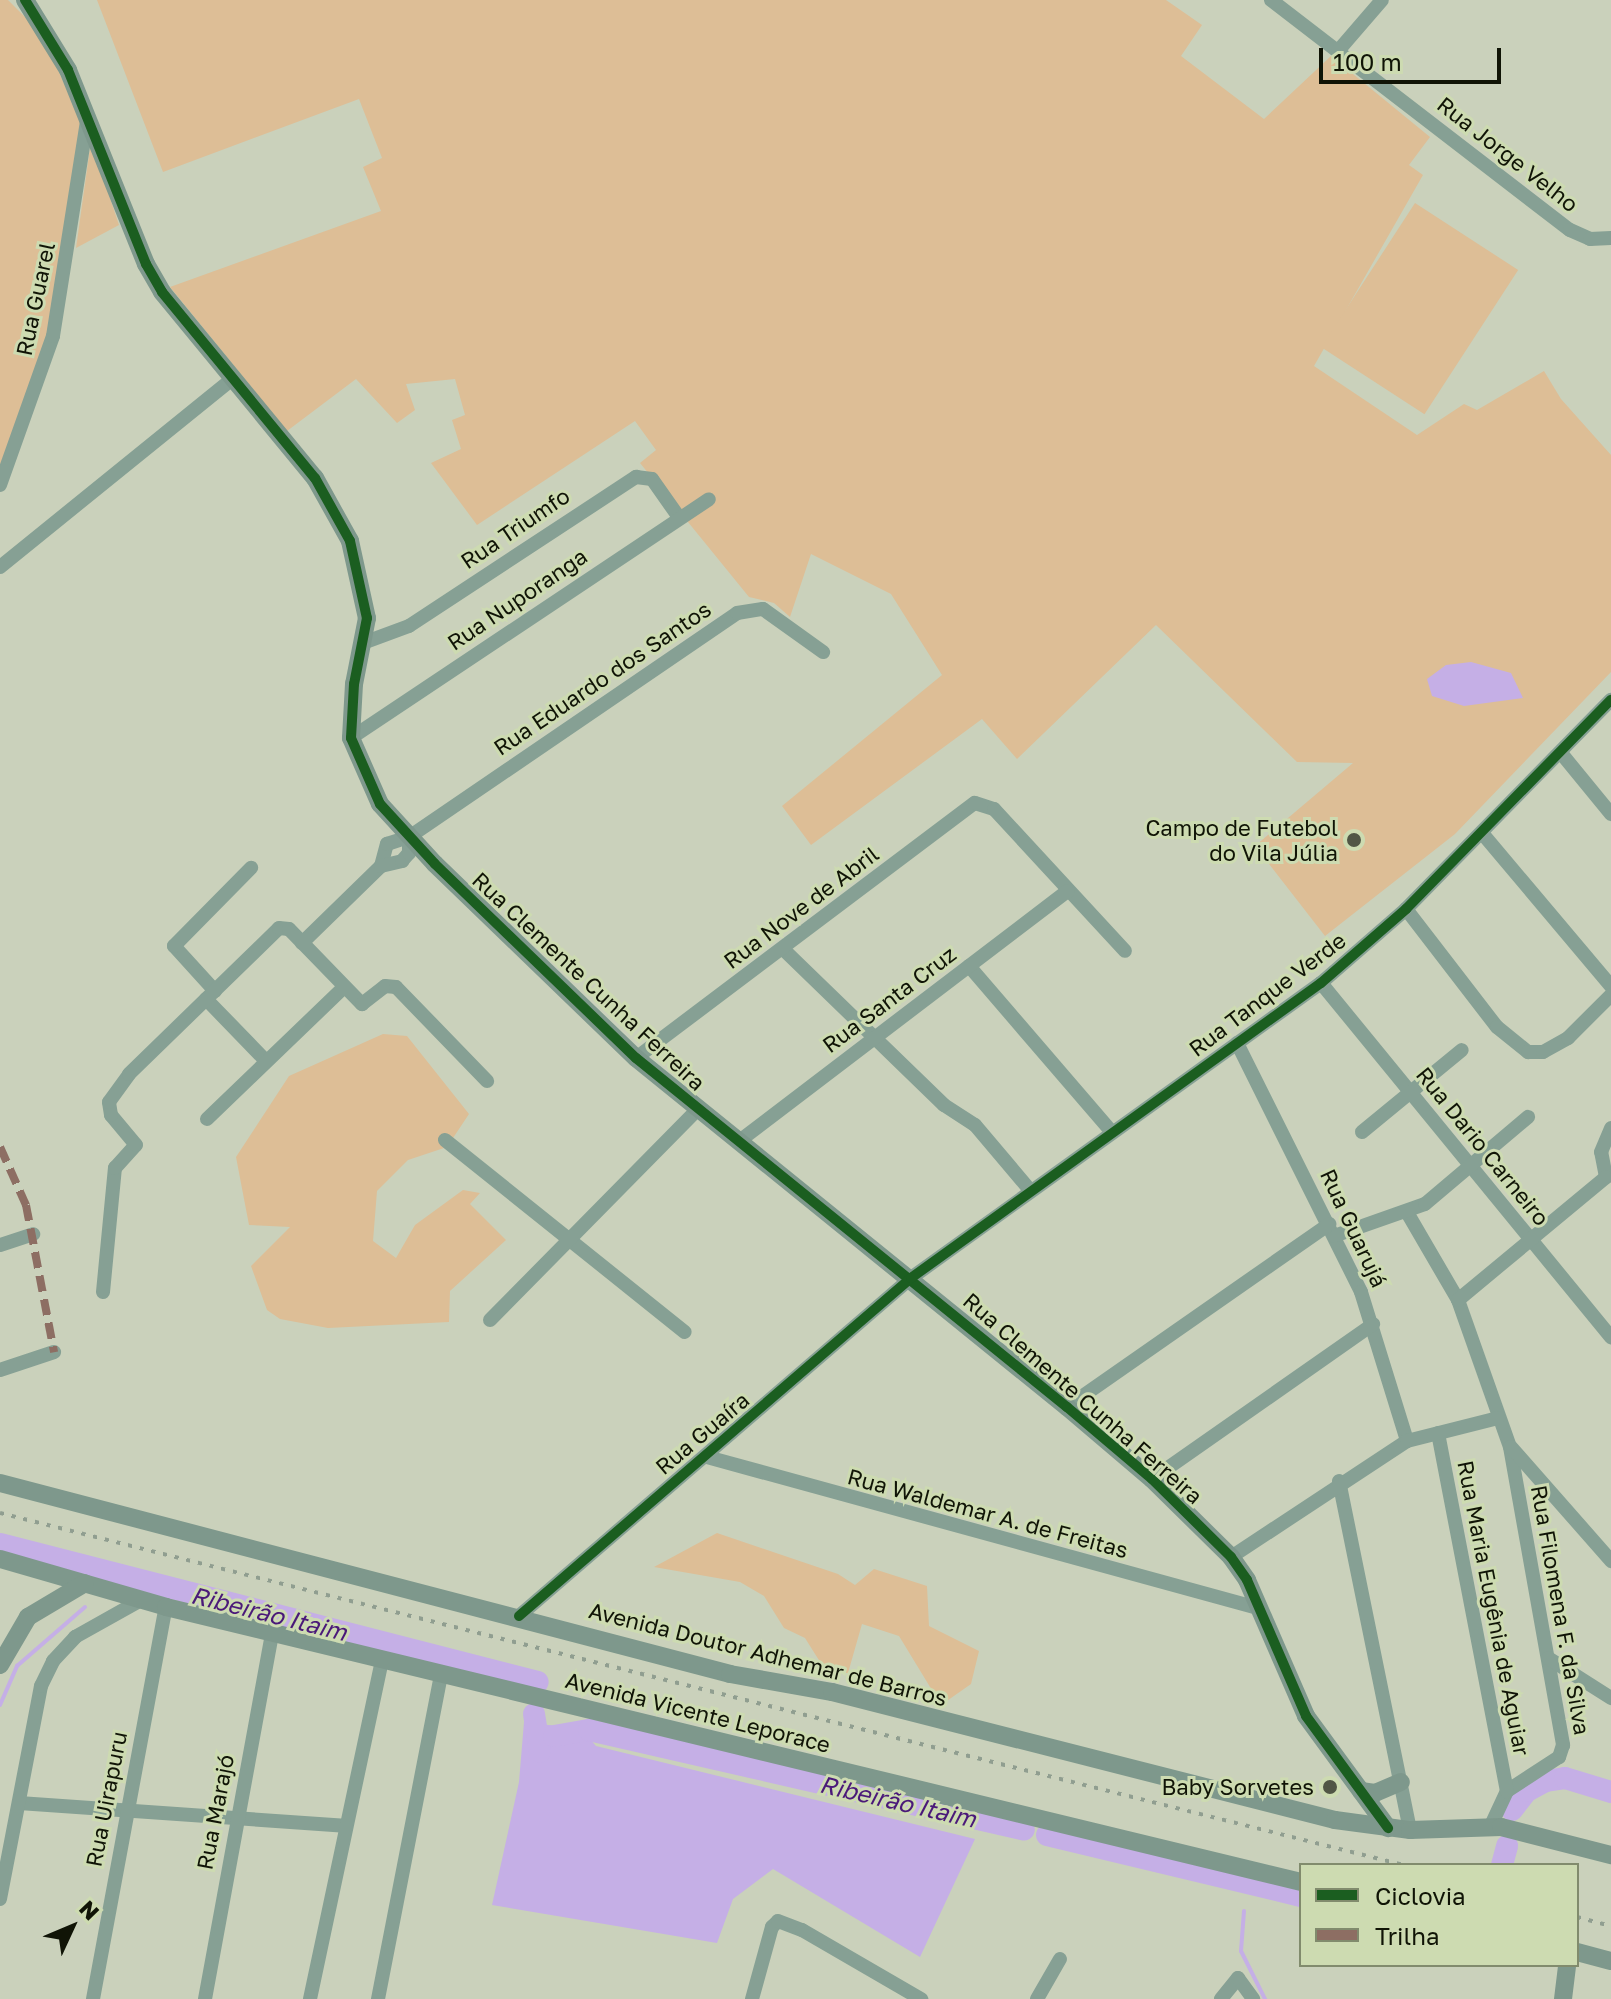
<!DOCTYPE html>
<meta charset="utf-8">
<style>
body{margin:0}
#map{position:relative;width:1611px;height:1999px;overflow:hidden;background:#cad1bb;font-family:"Golos Text",sans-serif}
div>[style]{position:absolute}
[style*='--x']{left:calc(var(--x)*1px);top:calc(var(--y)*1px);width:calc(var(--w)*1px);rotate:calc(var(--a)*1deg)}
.green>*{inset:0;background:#ddbe96;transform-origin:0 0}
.water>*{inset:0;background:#c5afe6}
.stream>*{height:4px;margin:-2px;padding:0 2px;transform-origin:2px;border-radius:2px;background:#c5afe6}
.river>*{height:22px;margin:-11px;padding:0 11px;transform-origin:11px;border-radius:11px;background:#c5afe6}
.street>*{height:14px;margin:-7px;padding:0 7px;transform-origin:7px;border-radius:7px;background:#86a094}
.secondary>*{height:18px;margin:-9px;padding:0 9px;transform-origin:9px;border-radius:9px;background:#7e988c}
.rail>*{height:4px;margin-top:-2px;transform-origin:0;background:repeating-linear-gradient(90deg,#909e90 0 4px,transparent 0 12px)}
.quiet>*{height:8px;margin-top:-4px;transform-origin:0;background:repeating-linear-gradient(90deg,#8d6e63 0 16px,transparent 0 24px)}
.cycleway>*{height:10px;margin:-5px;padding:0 5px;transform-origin:5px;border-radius:5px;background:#1b5e20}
.dots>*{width:22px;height:22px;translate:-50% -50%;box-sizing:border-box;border:4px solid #cddbb1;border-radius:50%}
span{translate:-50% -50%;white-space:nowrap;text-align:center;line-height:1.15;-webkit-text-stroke:6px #cddbb1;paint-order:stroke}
.street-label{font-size:22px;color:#101406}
.poi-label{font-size:22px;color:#101406}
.right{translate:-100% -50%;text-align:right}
.water-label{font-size:24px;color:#4a1979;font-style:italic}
.legend{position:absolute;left:1299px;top:1863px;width:280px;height:104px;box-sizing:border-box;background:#cddbb1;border:2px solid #818b6d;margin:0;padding:10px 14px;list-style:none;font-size:24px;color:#101406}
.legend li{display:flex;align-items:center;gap:16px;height:40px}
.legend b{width:40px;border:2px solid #818b6d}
.north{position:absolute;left:32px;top:1887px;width:80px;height:80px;-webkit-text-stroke:6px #cddbb1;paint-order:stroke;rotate:46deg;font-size:22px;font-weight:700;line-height:32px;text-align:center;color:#101406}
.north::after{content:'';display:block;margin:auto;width:28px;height:36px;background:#101406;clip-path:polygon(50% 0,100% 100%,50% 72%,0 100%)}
.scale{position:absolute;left:1319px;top:48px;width:182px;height:36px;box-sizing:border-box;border:4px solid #101406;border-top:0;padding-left:10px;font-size:24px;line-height:28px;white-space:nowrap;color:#101406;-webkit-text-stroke:6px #cddbb1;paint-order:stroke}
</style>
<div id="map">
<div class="green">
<div style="clip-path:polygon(0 0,8px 0,27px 19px,49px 49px,81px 123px,50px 328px,0 474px)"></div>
<div style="clip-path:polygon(97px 0,1166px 0,1202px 25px,1181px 56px,1264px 119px,1331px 56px,1430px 137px,1409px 165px,1423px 175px,1314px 366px,1417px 435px,1464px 404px,1477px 410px,1544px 371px,1561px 399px,1611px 455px,1611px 672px,1455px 834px,1325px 936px,1255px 846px,1353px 763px,1297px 762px,1156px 625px,1017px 759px,982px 719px,811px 845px,782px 806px,942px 675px,891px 594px,811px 554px,790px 617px,774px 603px,749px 597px,640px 463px,656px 450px,635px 421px,477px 525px,431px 463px,461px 449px,452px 420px,465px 415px,455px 379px,406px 384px,415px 410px,397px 423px,356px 379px,287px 431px,170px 287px,381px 211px,363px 167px,382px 158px,359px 99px,163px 172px)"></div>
<div style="clip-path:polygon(91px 141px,119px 225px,76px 248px)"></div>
<div style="left:1415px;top:203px;width:123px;height:172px;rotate:33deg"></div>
<div style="clip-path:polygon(383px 1034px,407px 1036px,469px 1114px,447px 1147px,408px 1160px,377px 1191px,373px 1241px,396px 1258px,415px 1225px,463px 1190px,480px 1193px,470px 1204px,506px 1240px,450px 1291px,449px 1322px,328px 1328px,280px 1319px,267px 1310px,251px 1266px,290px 1227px,249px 1225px,236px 1157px,289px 1076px)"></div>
<div style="clip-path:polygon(717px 1533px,838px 1574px,855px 1585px,874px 1569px,927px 1586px,929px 1626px,979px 1651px,971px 1684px,941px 1705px,899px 1636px,862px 1624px,848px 1673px,827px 1673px,805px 1638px,784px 1628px,764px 1596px,740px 1582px,654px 1567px)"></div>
</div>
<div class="water">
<div style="clip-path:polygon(1471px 662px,1511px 673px,1523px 698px,1464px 706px,1432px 696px,1427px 679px,1446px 665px)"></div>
<div style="clip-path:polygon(524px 1722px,581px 1729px,596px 1746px,975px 1839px,920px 1957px,773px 1869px,733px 1899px,717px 1943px,492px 1905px,519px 1782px)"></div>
</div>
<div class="stream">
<div style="--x:65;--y:1561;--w:9;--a:72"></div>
<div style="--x:0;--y:1705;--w:43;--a:-66.4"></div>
<div style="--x:17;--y:1666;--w:90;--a:-40.9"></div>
<div style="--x:1244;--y:1911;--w:40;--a:94.3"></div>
<div style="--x:1241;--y:1951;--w:54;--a:63.4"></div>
</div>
<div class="river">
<div style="--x:0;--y:1544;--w:555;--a:14.39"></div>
<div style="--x:534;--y:1714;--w:38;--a:81"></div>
<div style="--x:554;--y:1736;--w:36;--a:-10"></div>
<div style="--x:589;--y:1730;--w:446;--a:12.9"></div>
<div style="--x:1512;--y:1810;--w:24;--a:-52"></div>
<div style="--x:1527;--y:1791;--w:21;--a:-28"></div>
<div style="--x:1546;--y:1781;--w:19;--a:-9"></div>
<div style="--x:1565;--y:1778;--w:48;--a:16.9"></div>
<div style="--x:1047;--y:1835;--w:261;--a:13.5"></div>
<div style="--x:1502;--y:1865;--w:20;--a:-75"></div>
</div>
<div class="street">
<div style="--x:1271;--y:0;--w:377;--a:37.6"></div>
<div style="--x:1570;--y:230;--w:22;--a:24"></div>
<div style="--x:1590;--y:239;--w:21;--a:-3"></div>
<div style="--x:1338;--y:51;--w:67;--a:-49.2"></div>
<div style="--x:0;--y:485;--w:158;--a:-70.4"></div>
<div style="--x:53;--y:336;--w:218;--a:-81"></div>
<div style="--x:0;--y:567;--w:300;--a:-39"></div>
<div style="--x:363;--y:643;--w:49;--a:-20.3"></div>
<div style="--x:409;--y:626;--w:272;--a:-33.3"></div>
<div style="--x:636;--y:477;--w:16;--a:7"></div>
<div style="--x:652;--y:479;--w:45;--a:54.9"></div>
<div style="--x:351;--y:738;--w:430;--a:-33.7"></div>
<div style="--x:1561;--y:753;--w:79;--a:50.7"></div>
<div style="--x:1482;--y:833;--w:200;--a:49.9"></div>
<div style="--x:381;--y:866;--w:23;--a:-75"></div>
<div style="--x:387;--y:844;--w:23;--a:-18"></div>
<div style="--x:409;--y:837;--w:397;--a:-34.3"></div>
<div style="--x:737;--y:613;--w:26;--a:-9"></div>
<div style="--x:763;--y:609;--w:74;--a:35.6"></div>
<div style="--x:1406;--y:909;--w:149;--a:52.4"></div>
<div style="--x:1497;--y:1027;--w:40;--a:39"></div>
<div style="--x:1528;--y:1052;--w:15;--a:0"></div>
<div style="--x:1543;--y:1052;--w:29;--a:-29"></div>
<div style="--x:1568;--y:1038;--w:61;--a:-45"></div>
<div style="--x:302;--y:943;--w:110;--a:-44.3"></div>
<div style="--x:381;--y:866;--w:22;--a:-13"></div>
<div style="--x:402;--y:861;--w:11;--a:-49"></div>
<div style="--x:409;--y:853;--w:16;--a:-90"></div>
<div style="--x:783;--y:949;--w:224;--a:44.1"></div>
<div style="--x:944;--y:1105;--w:37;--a:33"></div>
<div style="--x:975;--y:1125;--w:85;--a:49.8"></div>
<div style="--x:969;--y:966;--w:218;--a:49.3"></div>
<div style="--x:1321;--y:983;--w:458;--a:50.7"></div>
<div style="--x:215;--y:991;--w:61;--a:-132.3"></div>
<div style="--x:174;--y:946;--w:110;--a:-45.4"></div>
<div style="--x:206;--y:999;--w:86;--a:45.9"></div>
<div style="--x:1237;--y:1043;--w:278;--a:63.5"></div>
<div style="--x:1361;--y:1292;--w:156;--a:72.8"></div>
<div style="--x:636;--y:1058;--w:424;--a:-37"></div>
<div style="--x:975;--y:803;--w:20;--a:18"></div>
<div style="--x:994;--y:809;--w:193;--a:47.3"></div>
<div style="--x:207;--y:1119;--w:190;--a:-43.9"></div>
<div style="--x:1362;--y:1132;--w:129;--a:-39.4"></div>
<div style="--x:445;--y:1140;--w:307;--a:38.7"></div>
<div style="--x:738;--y:1142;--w:414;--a:-37.3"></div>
<div style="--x:1606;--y:1177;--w:25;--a:-101"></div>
<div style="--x:1601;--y:1152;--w:26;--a:-67"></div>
<div style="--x:1408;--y:1214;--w:99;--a:59.8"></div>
<div style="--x:1458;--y:1300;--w:156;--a:70.5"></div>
<div style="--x:1510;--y:1447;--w:303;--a:79.9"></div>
<div style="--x:1563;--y:1745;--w:13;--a:108"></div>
<div style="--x:1559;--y:1757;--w:62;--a:146.8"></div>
<div style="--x:1507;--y:1791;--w:40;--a:115"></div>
<div style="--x:1334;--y:1236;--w:96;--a:-19.4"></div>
<div style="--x:1425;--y:1204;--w:135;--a:-40.2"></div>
<div style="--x:0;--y:1245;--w:35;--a:-18"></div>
<div style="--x:103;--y:1292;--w:125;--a:-84.5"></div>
<div style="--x:115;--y:1168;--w:31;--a:-48"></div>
<div style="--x:136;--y:1145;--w:39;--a:-130"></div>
<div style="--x:111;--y:1115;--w:13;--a:-99"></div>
<div style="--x:109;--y:1102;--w:34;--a:-54"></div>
<div style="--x:129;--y:1074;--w:209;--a:-44.2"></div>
<div style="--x:279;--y:928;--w:10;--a:6"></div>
<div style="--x:289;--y:929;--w:105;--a:45.8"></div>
<div style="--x:362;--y:1004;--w:29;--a:-38"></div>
<div style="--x:385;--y:986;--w:11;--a:5"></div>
<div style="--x:396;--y:987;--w:131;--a:45.9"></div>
<div style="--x:1458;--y:1300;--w:192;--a:-39.7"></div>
<div style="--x:490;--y:1320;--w:295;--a:-45.4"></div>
<div style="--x:0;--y:1370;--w:57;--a:-18.4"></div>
<div style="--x:1067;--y:1407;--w:320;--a:-34.9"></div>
<div style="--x:1438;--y:1433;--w:365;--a:79.1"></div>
<div style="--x:1511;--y:1447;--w:152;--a:48.7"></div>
<div style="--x:707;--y:1457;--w:571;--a:15.33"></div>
<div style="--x:1152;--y:1479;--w:270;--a:-35"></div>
<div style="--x:1339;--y:1481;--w:356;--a:78.5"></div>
<div style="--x:1231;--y:1557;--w:211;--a:-33.4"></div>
<div style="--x:1407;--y:1441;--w:94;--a:-14.2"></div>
<div style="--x:519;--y:1616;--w:518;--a:-40.77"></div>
<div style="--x:911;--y:1278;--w:505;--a:-35.74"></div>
<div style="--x:1321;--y:983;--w:113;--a:-41"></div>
<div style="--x:1406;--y:909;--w:293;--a:-45.6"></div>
<div style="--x:1548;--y:1658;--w:75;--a:32.4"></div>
<div style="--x:19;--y:1803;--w:326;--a:4"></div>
<div style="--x:0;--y:1899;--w:217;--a:-79.1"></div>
<div style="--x:41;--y:1686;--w:28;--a:-64"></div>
<div style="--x:53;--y:1661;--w:33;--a:-47"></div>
<div style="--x:75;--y:1637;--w:76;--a:-29.3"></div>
<div style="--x:93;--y:1999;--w:399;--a:-79.5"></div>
<div style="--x:205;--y:1999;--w:372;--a:-79.6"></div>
<div style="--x:310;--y:1999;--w:348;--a:-78"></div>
<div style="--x:378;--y:1999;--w:331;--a:-79"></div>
<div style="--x:752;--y:1999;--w:75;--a:-74.5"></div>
<div style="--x:772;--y:1927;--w:8;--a:-45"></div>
<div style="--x:778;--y:1921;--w:26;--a:21"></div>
<div style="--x:802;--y:1930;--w:138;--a:30.1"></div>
<div style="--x:1037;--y:1999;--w:46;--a:-60.1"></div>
<div style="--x:1221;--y:1999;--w:27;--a:-51"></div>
<div style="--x:1238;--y:1978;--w:26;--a:54"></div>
</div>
<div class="secondary">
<div style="--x:25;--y:0;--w:82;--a:58.4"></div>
<div style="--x:68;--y:70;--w:209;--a:68.1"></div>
<div style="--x:146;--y:264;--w:32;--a:60"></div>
<div style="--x:162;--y:292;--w:241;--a:50.6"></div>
<div style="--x:315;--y:478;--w:72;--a:60.9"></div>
<div style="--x:350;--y:541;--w:79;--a:77.6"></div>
<div style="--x:367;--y:618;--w:67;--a:101.1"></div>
<div style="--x:354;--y:684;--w:54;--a:93.2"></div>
<div style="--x:351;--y:738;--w:72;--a:66.3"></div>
<div style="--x:380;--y:804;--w:81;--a:47.5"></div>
<div style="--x:435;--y:864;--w:279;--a:44"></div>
<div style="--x:636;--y:1058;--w:555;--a:39"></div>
<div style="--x:1067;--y:1407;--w:111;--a:40.3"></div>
<div style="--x:1152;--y:1479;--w:111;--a:44.6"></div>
<div style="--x:1231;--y:1557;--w:28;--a:55"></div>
<div style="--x:1247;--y:1580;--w:148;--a:66.5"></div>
<div style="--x:1306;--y:1716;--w:139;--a:53.8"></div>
<div style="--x:0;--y:1483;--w:755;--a:14.66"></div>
<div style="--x:730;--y:1674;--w:104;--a:10"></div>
<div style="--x:832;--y:1692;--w:519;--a:14.28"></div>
<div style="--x:1335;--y:1820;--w:76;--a:7.6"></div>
<div style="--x:1410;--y:1830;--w:91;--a:-1.9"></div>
<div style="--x:1501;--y:1827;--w:114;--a:14.3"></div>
<div style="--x:0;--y:1559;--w:173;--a:16.1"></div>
<div style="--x:166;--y:1607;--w:1168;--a:13.62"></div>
<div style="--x:0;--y:1665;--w:56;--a:-59.7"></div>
<div style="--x:28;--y:1617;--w:66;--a:-30.8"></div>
<div style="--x:1361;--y:1791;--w:14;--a:8"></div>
<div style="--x:1375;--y:1793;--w:28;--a:-23"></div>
<div style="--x:1577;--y:1952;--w:35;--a:15"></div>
<div style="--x:1563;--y:1999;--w:34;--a:-83"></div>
</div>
<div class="rail">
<div style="--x:0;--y:1513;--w:1446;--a:14.08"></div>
<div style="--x:1577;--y:1917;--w:35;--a:15"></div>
</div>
<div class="quiet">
<div style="--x:0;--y:1147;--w:64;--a:65.9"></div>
<div style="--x:26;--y:1205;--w:150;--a:79.2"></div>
</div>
<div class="cycleway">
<div style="--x:25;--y:0;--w:82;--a:58.4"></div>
<div style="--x:68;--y:70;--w:209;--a:68.1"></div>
<div style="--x:146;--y:264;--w:32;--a:60"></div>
<div style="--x:162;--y:292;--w:241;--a:50.6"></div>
<div style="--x:315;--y:478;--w:72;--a:60.9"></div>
<div style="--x:350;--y:541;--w:79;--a:77.6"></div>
<div style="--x:367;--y:618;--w:67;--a:101.1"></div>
<div style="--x:354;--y:684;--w:54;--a:93.2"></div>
<div style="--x:351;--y:738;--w:72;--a:66.3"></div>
<div style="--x:380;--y:804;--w:81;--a:47.5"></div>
<div style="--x:435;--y:864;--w:279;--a:44"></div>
<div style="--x:636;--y:1058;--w:555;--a:39"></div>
<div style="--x:1067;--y:1407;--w:111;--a:40.3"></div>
<div style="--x:1152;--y:1479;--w:111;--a:44.6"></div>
<div style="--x:1231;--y:1557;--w:28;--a:55"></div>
<div style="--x:1247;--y:1580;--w:148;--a:66.5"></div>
<div style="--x:1306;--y:1716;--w:139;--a:53.8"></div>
<div style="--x:519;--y:1616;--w:518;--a:-40.77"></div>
<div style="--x:911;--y:1278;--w:505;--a:-35.74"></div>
<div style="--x:1321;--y:983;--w:113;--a:-41"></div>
<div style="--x:1406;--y:909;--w:293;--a:-45.6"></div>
</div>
<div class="dots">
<div style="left:1354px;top:840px;background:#515645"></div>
<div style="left:1330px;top:1787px;background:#515645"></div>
</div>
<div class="street-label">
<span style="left:1508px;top:154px;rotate:38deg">Rua Jorge Velho</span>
<span style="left:35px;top:299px;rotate:-78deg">Rua Guarel</span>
<span style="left:515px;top:528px;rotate:-34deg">Rua Triumfo</span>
<span style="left:517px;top:599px;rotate:-34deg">Rua Nuporanga</span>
<span style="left:602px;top:678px;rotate:-34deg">Rua Eduardo dos Santos</span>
<span style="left:801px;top:907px;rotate:-37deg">Rua Nove de Abril</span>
<span style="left:589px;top:981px;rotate:43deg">Rua Clemente Cunha Ferreira</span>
<span style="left:1267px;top:994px;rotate:-37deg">Rua Tanque Verde</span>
<span style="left:889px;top:999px;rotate:-37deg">Rua Santa Cruz</span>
<span style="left:1483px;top:1146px;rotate:51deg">Rua Dario Carneiro</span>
<span style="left:1354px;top:1228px;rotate:65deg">Rua Guarujá</span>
<span style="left:1083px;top:1398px;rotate:41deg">Rua Clemente Cunha Ferreira</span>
<span style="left:702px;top:1433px;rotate:-40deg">Rua Guaíra</span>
<span style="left:988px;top:1513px;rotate:15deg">Rua Waldemar A. de Freitas</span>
<span style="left:1494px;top:1608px;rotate:79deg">Rua Maria Eugênia de Aguiar</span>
<span style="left:1561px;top:1610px;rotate:80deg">Rua Filomena F. da Silva</span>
<span style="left:768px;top:1654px;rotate:14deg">Avenida Doutor Adhemar de Barros</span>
<span style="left:698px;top:1712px;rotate:14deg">Avenida Vicente Leporace</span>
<span style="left:106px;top:1799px;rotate:-79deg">Rua Uirapuru</span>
<span style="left:215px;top:1812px;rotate:-79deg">Rua Marajó</span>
</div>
<div class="poi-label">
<span class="right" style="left:1338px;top:840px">Campo de Futebol<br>do Vila Júlia</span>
<span class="right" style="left:1314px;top:1787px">Baby Sorvetes</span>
</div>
<div class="water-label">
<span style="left:269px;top:1613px;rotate:14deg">Ribeirão Itaim</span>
<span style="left:898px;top:1801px;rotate:13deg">Ribeirão Itaim</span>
</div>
<ul class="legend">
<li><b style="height:10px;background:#1b5e20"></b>Ciclovia</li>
<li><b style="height:10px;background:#8d6e63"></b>Trilha</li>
</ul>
<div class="north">N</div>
<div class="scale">100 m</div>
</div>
